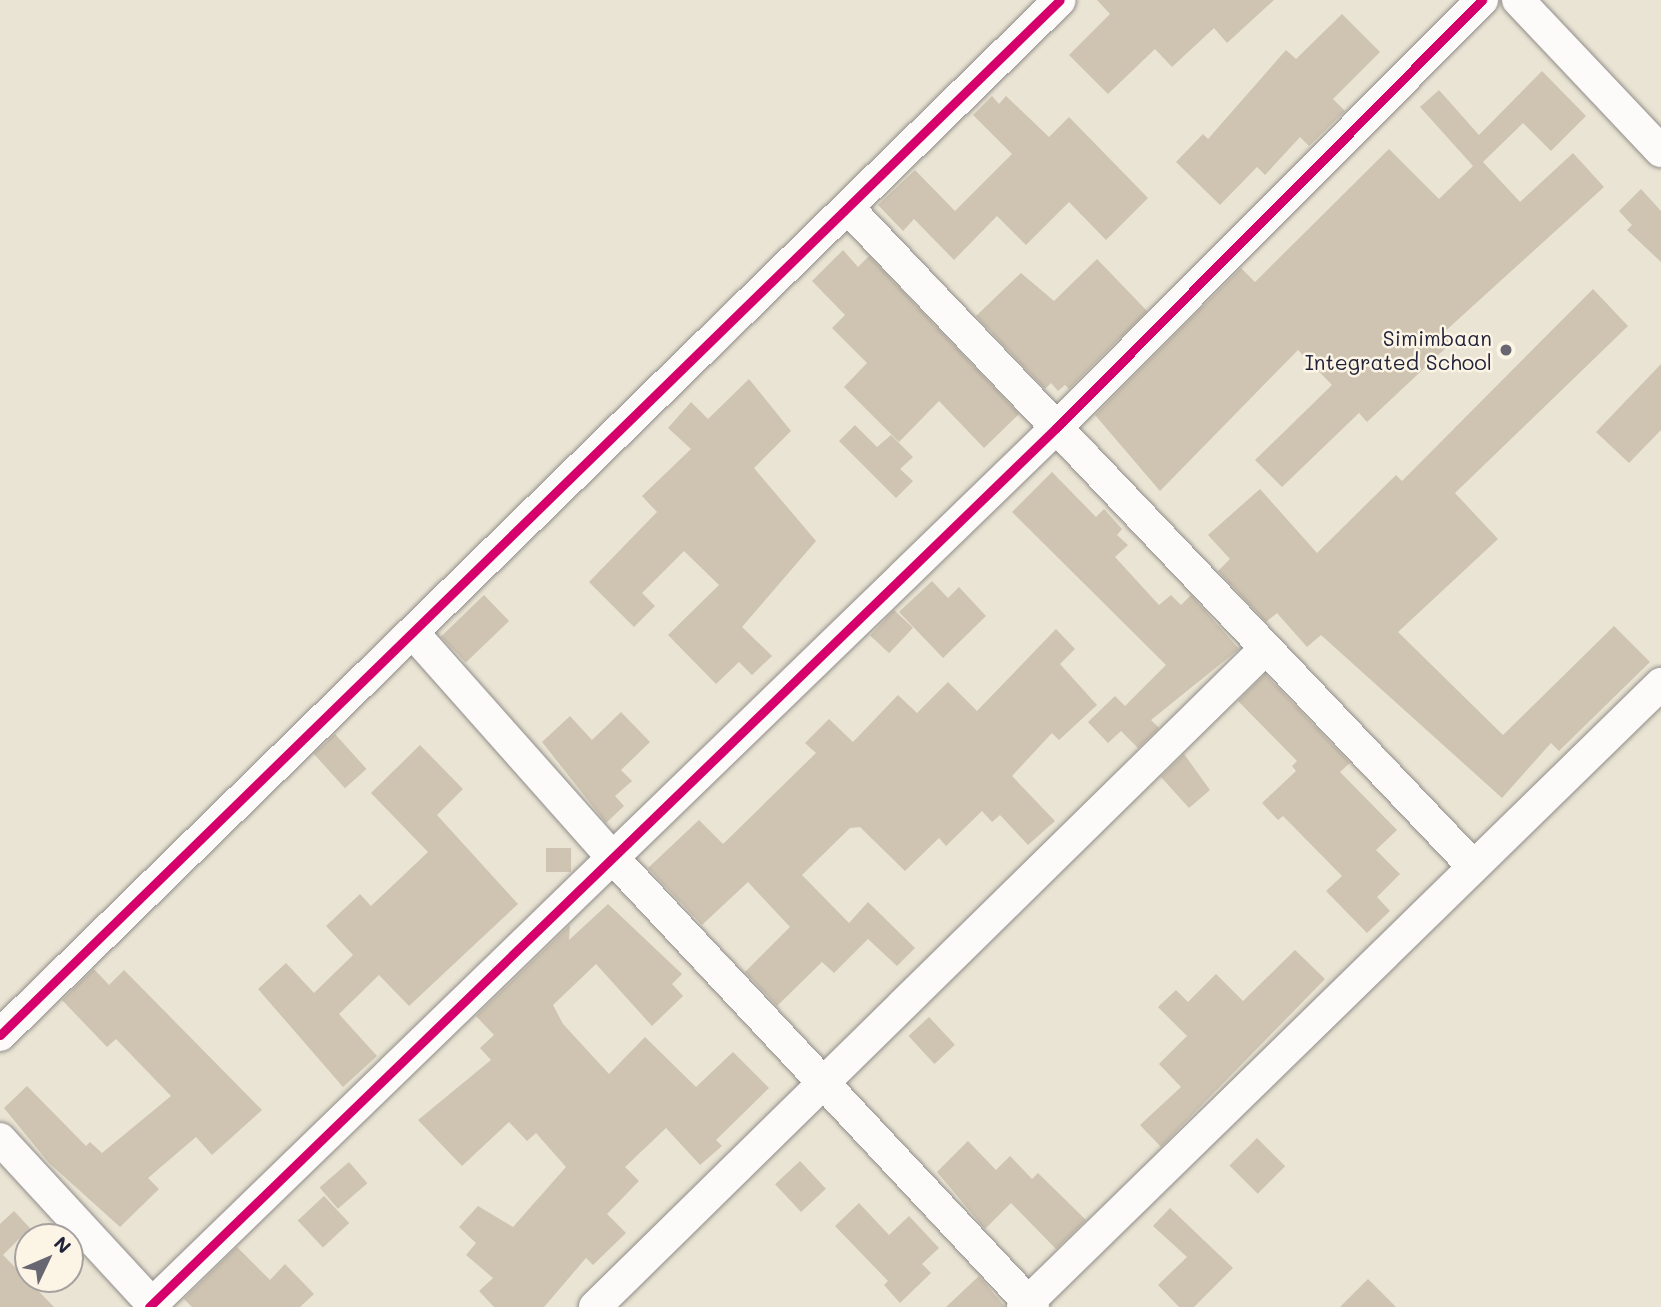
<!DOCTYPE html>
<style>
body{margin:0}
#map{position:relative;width:1661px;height:1307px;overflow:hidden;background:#eae4d4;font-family:Mali,sans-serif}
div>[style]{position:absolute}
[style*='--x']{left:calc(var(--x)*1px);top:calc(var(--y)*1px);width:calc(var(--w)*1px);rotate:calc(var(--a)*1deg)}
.building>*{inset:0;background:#cfc4b2;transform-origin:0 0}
.roads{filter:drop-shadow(0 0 2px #908d89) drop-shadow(0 0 2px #908d89)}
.minor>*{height:32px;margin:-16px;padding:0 16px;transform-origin:16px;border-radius:16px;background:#fcfbf9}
.cycleway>*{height:9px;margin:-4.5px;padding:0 4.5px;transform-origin:4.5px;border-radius:4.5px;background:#d6006c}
.dots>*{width:19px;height:19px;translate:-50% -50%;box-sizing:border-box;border:4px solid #fcf5e5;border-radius:50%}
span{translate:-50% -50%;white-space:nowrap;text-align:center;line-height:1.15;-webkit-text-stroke:5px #fcf5e5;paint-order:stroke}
.poi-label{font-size:21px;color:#22223b}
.right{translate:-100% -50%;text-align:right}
.north{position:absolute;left:14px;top:1223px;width:70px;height:70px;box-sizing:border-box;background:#fcf5e5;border:2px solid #a5a1a1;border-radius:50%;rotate:46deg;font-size:19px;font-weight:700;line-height:28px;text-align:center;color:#22223b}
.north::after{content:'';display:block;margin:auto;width:24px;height:32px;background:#686671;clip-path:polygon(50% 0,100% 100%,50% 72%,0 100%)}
</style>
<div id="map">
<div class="building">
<div style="clip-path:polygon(1097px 0,1274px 0,1227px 43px,1214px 28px,1172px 67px,1155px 49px,1108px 94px,1069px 55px,1110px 14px)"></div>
<div style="clip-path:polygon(1342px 14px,1380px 52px,1333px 99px,1345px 111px,1309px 146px,1300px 137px,1265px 175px,1257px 167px,1220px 205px,1176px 162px,1203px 134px,1208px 139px,1286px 50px,1296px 59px)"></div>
<div style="clip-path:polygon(1542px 71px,1586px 116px,1551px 151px,1523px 123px,1483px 162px,1520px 202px,1573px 153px,1604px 187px,1442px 334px,1451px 343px,1367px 422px,1359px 413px,1282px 487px,1255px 460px,1332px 385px,1298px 350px,1160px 491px,1095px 415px,1241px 268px,1255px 282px,1389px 149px,1439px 199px,1473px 166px,1420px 107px,1439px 90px,1479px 135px)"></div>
<div style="clip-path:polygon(992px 96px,999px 104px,1006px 96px,1049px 137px,1069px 117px,1148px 198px,1106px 240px,1069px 202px,1026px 245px,997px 216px,954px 260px,914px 219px,903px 231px,878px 205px,915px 170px,955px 211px,1012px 154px,973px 115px)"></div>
<div style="clip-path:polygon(1641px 189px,1661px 211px,1661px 262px,1627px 230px,1632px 225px,1619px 211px)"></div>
<div style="clip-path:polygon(843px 250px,858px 267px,869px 256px,1019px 414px,984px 448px,939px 401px,899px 442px,844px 387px,867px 363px,832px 328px,845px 315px,812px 281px)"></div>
<div style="clip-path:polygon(1097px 259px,1147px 311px,1069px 389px,1065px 385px,1058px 391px,1051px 383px,1045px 389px,976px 316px,1021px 273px,1054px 301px)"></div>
<div style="clip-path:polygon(1593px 289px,1628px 326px,1455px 493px,1498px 539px,1398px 632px,1503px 735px,1614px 626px,1650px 662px,1559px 751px,1551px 743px,1502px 798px,1321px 635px,1307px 647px,1277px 613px,1266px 622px,1218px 571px,1230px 559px,1208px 535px,1260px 489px,1317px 553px,1396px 475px,1402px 481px)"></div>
<div style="clip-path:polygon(1661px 364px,1661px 430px,1629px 463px,1596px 432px)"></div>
<div style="clip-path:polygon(749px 379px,791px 431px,754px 468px,816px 541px,742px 627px,772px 656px,752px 675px,739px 662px,716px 684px,668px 635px,719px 585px,684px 551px,642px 593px,655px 606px,634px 627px,589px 582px,657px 512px,642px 496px,691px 449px,668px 428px,691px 402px,708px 419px)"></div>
<div style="clip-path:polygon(855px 425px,877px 447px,891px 435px,913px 457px,900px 469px,913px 481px,896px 498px,839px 441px)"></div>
<div style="clip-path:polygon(1052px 472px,1096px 517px,1104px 509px,1122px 529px,1117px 535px,1128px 545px,1115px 557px,1159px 605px,1171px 595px,1181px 605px,1191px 595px,1239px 649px,1151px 720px,1159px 728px,1138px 748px,1121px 731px,1108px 743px,1088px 722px,1115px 696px,1125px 706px,1166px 665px,1012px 512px)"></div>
<div style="clip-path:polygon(932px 581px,948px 598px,959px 587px,986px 616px,943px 658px,899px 612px)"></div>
<div style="left:484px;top:595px;width:36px;height:60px;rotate:46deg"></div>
<div style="left:894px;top:610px;width:26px;height:35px;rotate:43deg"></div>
<div style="clip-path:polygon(1056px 629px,1075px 649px,1060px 664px,1097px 705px,1059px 740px,1052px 733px,1012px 776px,1055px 821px,1028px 845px,1000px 815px,992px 822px,982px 811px,946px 846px,939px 838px,905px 871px,860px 827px,850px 828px,802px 875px,849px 923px,868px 902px,915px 948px,897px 966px,868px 939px,834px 973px,822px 962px,777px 1006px,745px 972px,790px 927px,748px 882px,702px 925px,648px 868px,699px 820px,723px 844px,816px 753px,805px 743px,829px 719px,853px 742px,898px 695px,917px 713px,948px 682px,977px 711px)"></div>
<div style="clip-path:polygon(1265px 674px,1350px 763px,1340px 772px,1397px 830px,1376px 850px,1400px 874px,1377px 897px,1390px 911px,1367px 933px,1326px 891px,1342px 876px,1283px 816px,1278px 820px,1262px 803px,1296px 771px,1292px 766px,1297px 761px,1238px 701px)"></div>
<div style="clip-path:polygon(621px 712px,650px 742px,621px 770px,632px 781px,615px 796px,624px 806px,606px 823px,542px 742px,570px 716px,592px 740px)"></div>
<div style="left:335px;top:734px;width:47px;height:29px;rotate:48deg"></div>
<div style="clip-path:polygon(420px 745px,463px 789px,437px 815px,518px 904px,409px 1006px,379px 975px,339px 1014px,377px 1056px,343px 1087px,258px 989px,286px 963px,314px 993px,353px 955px,326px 926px,360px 894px,371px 906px,428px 852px,371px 793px)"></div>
<div style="clip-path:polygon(1184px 754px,1210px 790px,1189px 808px,1161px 777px)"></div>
<div style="left:546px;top:848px;width:25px;height:24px"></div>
<div style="clip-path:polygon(608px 904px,682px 974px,672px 984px,683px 996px,652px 1026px,596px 964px,553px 1005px,563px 1024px,609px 1074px,645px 1037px,696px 1087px,733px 1052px,769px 1088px,716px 1140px,722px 1146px,700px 1165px,666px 1128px,625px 1167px,639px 1181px,607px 1214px,626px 1233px,593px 1265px,586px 1258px,544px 1307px,494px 1307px,479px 1291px,493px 1278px,466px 1255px,476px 1243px,459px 1227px,478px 1206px,513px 1227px,566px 1167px,536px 1133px,527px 1141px,509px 1122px,462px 1166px,418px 1120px,491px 1060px,480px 1048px,494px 1035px,476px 1016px,570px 925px,569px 940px)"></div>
<div style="clip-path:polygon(1295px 950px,1325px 979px,1161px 1147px,1140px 1125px,1181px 1087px,1159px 1064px,1187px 1036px,1158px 1007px,1176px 990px,1188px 1002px,1216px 974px,1243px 1001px)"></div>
<div style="clip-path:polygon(94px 969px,109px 985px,124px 970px,262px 1110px,212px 1155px,196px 1137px,148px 1178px,159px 1189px,120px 1227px,49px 1163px,4px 1108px,27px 1086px,86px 1146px,90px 1142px,102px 1153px,171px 1096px,116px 1039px,107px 1047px,62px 1000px)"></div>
<div style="left:929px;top:1017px;width:38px;height:28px;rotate:47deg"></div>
<div style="left:1257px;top:1138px;width:40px;height:39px;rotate:45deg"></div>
<div style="clip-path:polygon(968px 1141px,996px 1170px,1010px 1156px,1032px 1179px,1038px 1173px,1086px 1220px,1056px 1249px,1011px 1203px,985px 1229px,937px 1172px)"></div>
<div style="left:800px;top:1161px;width:38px;height:34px;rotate:47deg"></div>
<div style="left:349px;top:1162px;width:28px;height:39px;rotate:49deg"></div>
<div style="left:324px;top:1196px;width:37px;height:36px;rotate:47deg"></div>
<div style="clip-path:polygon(859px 1203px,889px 1235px,909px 1216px,939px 1248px,922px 1264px,931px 1273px,900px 1303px,884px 1285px,888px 1281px,835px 1226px)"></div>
<div style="clip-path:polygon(1170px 1208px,1233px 1268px,1194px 1307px,1179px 1307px,1158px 1285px,1187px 1257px,1153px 1226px)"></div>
<div style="clip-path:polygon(14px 1211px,30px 1228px,3px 1255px,54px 1307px,0 1307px,0 1224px)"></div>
<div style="clip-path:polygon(237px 1247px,270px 1280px,285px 1264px,314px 1294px,300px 1307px,192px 1307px,184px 1299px)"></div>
<div style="clip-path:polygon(979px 1276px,1005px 1307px,946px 1307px)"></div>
<div style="clip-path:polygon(1368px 1279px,1396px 1307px,1340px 1307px)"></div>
</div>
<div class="roads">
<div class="minor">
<div style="--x:1518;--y:0;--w:208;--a:46.6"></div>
<div style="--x:849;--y:209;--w:906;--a:46.48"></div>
<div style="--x:415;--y:635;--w:298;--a:48.4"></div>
<div style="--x:613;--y:858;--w:615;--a:46.91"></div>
<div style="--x:0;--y:1035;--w:1481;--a:-44.32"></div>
<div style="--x:0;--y:1139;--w:229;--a:47.3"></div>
<div style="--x:149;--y:1307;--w:1263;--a:-44.1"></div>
<div style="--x:1056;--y:428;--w:604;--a:-45.13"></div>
<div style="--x:595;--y:1307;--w:939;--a:-44.48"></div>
<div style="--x:1023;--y:1307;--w:892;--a:-44.32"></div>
</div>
</div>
<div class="cycleway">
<div style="--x:0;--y:1035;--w:1481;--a:-44.32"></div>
<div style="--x:149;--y:1307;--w:1263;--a:-44.1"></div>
<div style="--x:1056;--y:428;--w:604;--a:-45.13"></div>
</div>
<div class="dots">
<div style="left:1506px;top:350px;background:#686671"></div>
</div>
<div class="poi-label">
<span class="right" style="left:1492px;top:350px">Simimbaan<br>Integrated School</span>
</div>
<div class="north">N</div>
</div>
